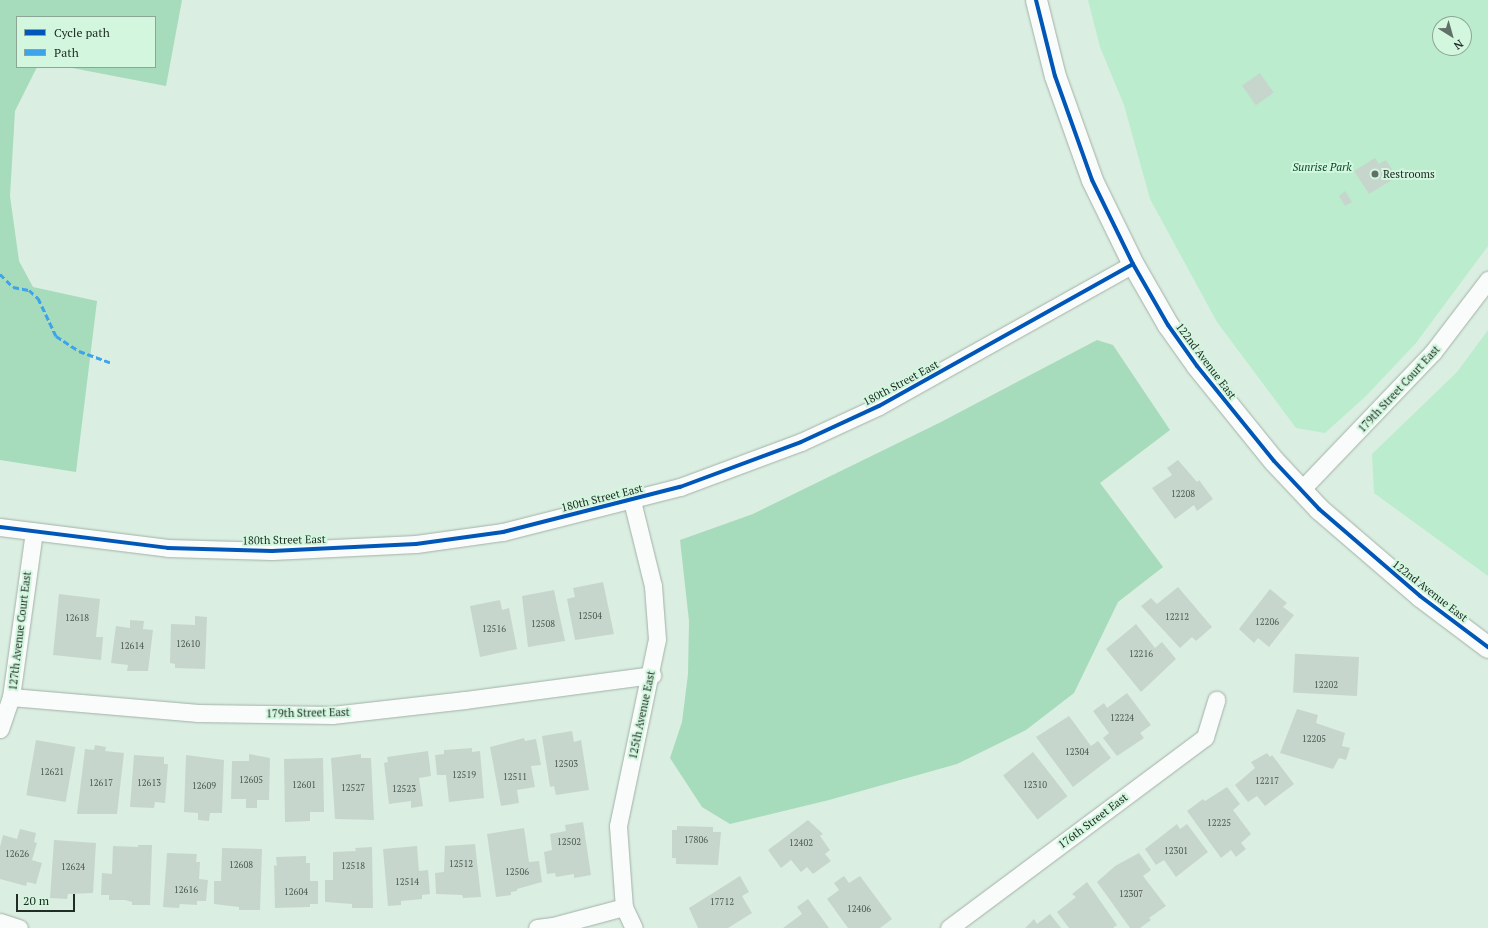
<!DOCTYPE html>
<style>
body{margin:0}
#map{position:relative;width:1488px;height:928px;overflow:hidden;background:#dbeee2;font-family:"PT Serif",serif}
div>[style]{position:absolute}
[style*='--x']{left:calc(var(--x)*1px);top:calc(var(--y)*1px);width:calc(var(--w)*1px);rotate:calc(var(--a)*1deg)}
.green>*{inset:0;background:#bbecce}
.forest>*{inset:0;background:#a6dbbc}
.building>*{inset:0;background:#c6d6cc;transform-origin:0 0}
.roads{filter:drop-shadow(0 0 1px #a2b1a7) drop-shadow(0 0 1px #a2b1a7)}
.minor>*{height:17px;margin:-8.5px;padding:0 8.5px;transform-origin:8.5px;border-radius:8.5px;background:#fafcfb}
.tertiary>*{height:21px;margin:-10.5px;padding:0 10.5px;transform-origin:10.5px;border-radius:10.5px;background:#fafcfb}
.quiet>*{height:3px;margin-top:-1.5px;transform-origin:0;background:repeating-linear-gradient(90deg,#3da3eb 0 6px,transparent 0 9px)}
.cycleway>*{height:4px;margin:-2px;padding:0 2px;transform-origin:2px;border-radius:2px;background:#0057b8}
.dots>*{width:11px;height:11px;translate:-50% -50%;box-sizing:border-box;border:2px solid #d3f6df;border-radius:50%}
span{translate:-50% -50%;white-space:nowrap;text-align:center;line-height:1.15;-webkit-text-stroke:4px #d3f6df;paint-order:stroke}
.number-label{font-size:9px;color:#4a5850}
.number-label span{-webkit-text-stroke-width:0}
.park-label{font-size:11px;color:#074a2b;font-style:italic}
.poi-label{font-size:11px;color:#202d25}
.left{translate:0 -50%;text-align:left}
.street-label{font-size:11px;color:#202d25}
.legend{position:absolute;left:16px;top:16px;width:140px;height:52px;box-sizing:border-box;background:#d3f6df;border:1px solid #8ba695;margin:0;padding:5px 7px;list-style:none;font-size:12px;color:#202d25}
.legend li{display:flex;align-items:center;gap:8px;height:20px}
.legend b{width:20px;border:1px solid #8ba695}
.north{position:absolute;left:1432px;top:16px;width:40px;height:40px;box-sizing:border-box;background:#d3f6df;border:1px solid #8ba695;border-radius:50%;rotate:143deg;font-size:11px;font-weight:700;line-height:16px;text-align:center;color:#202d25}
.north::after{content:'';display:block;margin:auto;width:14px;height:18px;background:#617167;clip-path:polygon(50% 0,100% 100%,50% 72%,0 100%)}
.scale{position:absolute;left:16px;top:894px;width:59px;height:18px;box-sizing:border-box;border:2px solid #202d25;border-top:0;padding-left:5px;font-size:12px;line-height:14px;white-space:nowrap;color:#202d25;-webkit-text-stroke:3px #d3f6df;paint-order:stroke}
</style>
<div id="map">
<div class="green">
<div style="clip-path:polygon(evenodd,1088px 0,1488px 0,1488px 246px,1416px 343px,1366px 396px,1325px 433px,1296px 428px,1217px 322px,1150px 199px,1124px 105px,1100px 47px,1088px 0,1440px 24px,1464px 24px,1464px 48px,1440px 48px,1440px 24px)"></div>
<div style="clip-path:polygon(1488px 330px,1488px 576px,1374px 493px,1372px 454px,1457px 372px)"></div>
</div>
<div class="forest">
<div style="clip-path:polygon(0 0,182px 0,166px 86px,67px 67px,155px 67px,155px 17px,17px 17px,17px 67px,37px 67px,15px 111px,10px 196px,19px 261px,33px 287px,97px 301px,76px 472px,0 460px)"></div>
<div style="clip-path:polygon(1097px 340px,1113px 345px,1170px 430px,1100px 483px,1163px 567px,1118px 602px,1074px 693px,1026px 730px,957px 764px,829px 800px,730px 824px,702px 807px,670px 758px,682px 722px,688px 674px,689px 621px,680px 540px,753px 514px,939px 423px)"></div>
</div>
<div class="building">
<div style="left:1260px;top:73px;width:24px;height:22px;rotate:55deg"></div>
<div style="clip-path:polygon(1375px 158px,1379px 164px,1386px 160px,1397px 177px,1369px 194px,1354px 171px)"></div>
<div style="clip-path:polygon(1345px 191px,1352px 202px,1345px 206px,1339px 196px)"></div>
<div style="clip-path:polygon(1178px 460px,1197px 482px,1199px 480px,1213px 499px,1197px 511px,1194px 505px,1175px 519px,1152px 488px,1172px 475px,1167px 468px)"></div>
<div style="clip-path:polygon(603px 582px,614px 634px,575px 640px,567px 599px,575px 597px,573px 588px)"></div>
<div style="clip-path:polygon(1178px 587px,1212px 627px,1196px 641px,1192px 637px,1180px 648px,1141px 606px,1151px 598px,1157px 604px)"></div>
<div style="clip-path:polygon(1270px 589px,1287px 603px,1283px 607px,1294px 615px,1269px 647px,1258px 638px,1254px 643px,1239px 629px)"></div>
<div style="clip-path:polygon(554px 590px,565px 641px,528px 647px,522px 596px)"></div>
<div style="clip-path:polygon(59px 594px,100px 599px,96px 637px,103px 637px,101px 660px,53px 655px)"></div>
<div style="clip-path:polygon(500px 600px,502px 610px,509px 608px,517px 649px,480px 657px,470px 606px)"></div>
<div style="clip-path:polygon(195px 616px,207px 617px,205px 669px,175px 668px,175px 664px,170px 663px,171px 624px,195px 625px)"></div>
<div style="clip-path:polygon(130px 620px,144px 621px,143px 629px,153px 630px,148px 671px,127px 671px,128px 665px,111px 663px,116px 626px,130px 628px)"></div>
<div style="clip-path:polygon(1136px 624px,1155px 648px,1162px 642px,1176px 659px,1141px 692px,1106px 649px)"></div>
<div style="left:1359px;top:657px;width:39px;height:64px;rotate:93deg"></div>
<div style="clip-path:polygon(1127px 693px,1151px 725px,1140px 733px,1144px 738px,1117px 756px,1103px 738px,1109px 733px,1093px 711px,1104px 703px,1107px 708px)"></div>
<div style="clip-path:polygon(1297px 709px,1318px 715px,1316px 723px,1345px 733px,1342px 746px,1350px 748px,1346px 760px,1339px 758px,1333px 769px,1280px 753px)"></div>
<div style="clip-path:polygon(1069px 716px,1091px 746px,1098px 741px,1111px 758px,1073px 787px,1036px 737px)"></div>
<div style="clip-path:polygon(572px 731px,574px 742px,581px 740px,589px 790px,556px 795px,554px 786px,550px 787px,542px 736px)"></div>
<div style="clip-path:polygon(524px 738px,525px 741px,536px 739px,541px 765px,531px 766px,535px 787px,517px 790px,519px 803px,501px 806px,490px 747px)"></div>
<div style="left:36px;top:740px;width:40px;height:56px;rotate:10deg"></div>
<div style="clip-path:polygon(95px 745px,106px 747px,105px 751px,124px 753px,117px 814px,77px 814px,85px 749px,94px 750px)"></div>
<div style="clip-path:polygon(472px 748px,472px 752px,480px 751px,484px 798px,449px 802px,446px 775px,437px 775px,435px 755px,444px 754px,444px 750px)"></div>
<div style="clip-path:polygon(428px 751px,431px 776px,419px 778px,423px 806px,411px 808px,411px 801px,389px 804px,384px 763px,388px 762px,387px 757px)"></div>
<div style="left:1033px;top:752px;width:56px;height:38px;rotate:52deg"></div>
<div style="clip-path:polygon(1267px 753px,1270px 757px,1272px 755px,1294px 784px,1265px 806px,1257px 796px,1248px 802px,1235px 785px,1255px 768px,1251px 762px)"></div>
<div style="clip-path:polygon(249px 754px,270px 758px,269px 800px,257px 800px,257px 808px,246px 808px,246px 799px,231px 799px,232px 761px,249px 761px)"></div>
<div style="clip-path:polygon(361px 754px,361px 758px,371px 758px,374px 820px,335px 819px,331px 758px)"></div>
<div style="clip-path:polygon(134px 755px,164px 757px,164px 764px,168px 764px,165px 803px,155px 802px,154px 808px,130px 807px)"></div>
<div style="clip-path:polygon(186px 755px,224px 760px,222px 813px,210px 813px,209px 821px,198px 820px,198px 813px,184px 812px)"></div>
<div style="clip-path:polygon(323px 758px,324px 812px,310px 812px,310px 821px,285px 822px,284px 759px)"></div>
<div style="clip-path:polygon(1227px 787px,1240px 804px,1233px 810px,1251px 834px,1241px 843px,1246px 849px,1236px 857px,1231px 850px,1221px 858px,1187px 811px,1203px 799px,1205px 801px)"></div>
<div style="clip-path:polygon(808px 820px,823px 834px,820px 836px,830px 850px,825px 854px,831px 861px,813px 874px,807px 867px,801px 872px,791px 860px,781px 868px,768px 850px)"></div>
<div style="clip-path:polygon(583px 822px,591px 875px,574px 878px,574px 874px,556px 877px,555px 873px,547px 874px,544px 852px,552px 850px,550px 834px,566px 831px,565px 825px)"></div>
<div style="clip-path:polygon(1177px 824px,1180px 829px,1187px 824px,1208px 852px,1176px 877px,1164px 860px,1156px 865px,1145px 849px)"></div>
<div style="clip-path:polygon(677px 826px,713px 827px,713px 832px,721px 832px,718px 865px,676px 864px,676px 858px,672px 858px,672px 830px,677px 830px)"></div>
<div style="clip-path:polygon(524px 828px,529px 862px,539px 861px,542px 882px,517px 889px,517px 891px,511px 892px,511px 895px,496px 897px,487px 834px)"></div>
<div style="clip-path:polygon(20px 829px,36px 833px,34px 842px,37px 843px,32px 860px,42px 863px,36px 884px,27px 882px,26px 886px,0 879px,0 847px,3px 835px,17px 839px)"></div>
<div style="clip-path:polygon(54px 840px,96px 843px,93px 893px,68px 894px,67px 899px,50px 898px)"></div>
<div style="clip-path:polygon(475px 844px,481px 897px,463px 898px,462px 895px,436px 894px,435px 873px,444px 872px,445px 846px)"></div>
<div style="clip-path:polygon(138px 845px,152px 845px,150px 905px,132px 905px,132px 902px,125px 900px,109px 900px,109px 895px,101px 895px,102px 873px,112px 874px,113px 846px,138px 847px)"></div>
<div style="clip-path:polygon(417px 846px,419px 871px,428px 870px,430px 894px,422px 895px,422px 899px,401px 901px,401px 905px,388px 906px,383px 849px)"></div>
<div style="clip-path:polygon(372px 847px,373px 908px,352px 908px,352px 904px,325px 902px,325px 880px,333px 880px,333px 852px,356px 851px,355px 848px)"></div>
<div style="clip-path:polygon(222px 848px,262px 849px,260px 910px,239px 910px,239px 907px,214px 904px,214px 881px,221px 881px)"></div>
<div style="clip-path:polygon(167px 853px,197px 854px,196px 862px,200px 862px,199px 879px,208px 880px,206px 901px,197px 901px,197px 905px,180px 904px,179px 908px,163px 907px)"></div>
<div style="clip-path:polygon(1139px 853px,1151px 870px,1143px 876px,1166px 906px,1149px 918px,1151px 920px,1140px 928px,1130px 928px,1097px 882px,1115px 866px)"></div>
<div style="clip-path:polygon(306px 856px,306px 863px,310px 863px,310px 881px,318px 881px,318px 904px,310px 904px,310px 907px,275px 908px,274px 865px,277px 866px,276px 857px)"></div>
<div style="clip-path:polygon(740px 876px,749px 892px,742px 896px,752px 913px,728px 928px,698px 928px,689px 908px)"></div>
<div style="clip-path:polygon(844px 876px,849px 883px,860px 876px,892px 919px,880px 928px,848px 928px,827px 899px,839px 890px,834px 883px)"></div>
<div style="clip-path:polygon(1087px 882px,1117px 925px,1113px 928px,1069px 928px,1057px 912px,1076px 897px,1072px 894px)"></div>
<div style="clip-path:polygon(808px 899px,829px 928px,783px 928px,802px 914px,797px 907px)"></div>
<div style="clip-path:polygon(1050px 914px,1061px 928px,1025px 928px,1034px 919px,1037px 924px)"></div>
</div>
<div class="roads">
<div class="minor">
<div style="--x:1301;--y:490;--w:191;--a:-46.3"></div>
<div style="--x:1433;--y:352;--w:91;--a:-52.6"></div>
<div style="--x:632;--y:501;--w:88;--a:76.1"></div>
<div style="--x:653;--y:586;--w:53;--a:85.7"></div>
<div style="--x:657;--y:639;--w:191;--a:101.8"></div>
<div style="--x:618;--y:826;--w:81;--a:85.8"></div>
<div style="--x:624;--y:907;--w:23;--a:65"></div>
<div style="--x:0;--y:527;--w:169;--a:7.1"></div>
<div style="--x:168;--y:548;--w:104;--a:1.7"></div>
<div style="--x:272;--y:551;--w:144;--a:-2.8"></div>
<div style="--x:416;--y:544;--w:88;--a:-7.9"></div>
<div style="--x:503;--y:532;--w:183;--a:-14.3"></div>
<div style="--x:680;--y:487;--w:129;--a:-20.4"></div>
<div style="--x:801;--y:442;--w:86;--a:-24.8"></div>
<div style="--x:879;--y:406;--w:291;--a:-29.2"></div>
<div style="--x:11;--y:697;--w:188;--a:4.9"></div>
<div style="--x:198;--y:713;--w:134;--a:0.9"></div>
<div style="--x:332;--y:715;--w:134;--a:-6.4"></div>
<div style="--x:465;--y:700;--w:189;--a:-7.6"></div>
<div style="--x:0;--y:729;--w:34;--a:-71"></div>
<div style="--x:11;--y:697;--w:167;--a:-82.1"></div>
<div style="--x:0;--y:922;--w:20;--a:18"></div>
<div style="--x:537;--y:928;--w:16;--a:-7"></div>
<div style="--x:553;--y:926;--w:73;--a:-15"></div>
<div style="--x:949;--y:928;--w:319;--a:-36.7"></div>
<div style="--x:1205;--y:737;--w:39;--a:-73"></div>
</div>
<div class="tertiary">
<div style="--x:1036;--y:0;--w:78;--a:76"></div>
<div style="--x:1055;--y:76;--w:110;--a:70.4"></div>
<div style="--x:1092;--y:180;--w:93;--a:64"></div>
<div style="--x:1133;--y:264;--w:70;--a:60.2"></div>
<div style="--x:1168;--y:325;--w:50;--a:54.7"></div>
<div style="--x:1197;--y:366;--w:122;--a:51"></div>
<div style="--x:1274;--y:461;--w:66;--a:46.8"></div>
<div style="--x:1319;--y:509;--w:133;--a:40.7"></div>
<div style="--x:1420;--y:596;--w:85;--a:36.9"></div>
</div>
</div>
<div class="quiet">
<div style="--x:0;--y:274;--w:18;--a:45"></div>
<div style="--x:13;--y:287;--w:16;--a:11"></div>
<div style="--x:29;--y:290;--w:12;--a:42"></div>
<div style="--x:38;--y:298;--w:42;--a:64.7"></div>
<div style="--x:56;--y:336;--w:27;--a:33"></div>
<div style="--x:79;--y:351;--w:33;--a:20"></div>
</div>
<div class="cycleway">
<div style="--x:1036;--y:0;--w:78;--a:76"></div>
<div style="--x:1055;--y:76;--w:110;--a:70.4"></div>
<div style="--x:1092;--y:180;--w:93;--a:64"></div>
<div style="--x:1133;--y:264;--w:70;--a:60.2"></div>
<div style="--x:1168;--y:325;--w:50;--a:54.7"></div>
<div style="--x:1197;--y:366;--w:122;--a:51"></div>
<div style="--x:1274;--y:461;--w:66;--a:46.8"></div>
<div style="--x:1319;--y:509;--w:133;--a:40.7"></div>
<div style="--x:1420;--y:596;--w:85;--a:36.9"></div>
<div style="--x:0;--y:527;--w:169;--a:7.1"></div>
<div style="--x:168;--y:548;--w:104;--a:1.7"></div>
<div style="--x:272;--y:551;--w:144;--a:-2.8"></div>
<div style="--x:416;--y:544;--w:88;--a:-7.9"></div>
<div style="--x:503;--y:532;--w:183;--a:-14.3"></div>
<div style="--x:680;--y:487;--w:129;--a:-20.4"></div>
<div style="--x:801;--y:442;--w:86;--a:-24.8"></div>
<div style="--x:879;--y:406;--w:291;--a:-29.2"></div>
</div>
<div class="dots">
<div style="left:1375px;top:174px;background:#617167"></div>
</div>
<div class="number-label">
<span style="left:1183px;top:494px">12208</span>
<span style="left:590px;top:616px">12504</span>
<span style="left:1177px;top:617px">12212</span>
<span style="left:77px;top:618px">12618</span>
<span style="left:1267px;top:622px">12206</span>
<span style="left:543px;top:624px">12508</span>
<span style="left:494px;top:629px">12516</span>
<span style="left:188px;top:644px">12610</span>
<span style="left:132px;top:646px">12614</span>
<span style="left:1141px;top:654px">12216</span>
<span style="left:1326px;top:685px">12202</span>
<span style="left:1122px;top:718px">12224</span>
<span style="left:1314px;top:739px">12205</span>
<span style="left:1077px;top:752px">12304</span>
<span style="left:566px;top:764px">12503</span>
<span style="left:52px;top:772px">12621</span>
<span style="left:464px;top:775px">12519</span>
<span style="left:515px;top:777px">12511</span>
<span style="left:251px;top:780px">12605</span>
<span style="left:1267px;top:781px">12217</span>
<span style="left:101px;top:783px">12617</span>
<span style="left:149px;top:783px">12613</span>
<span style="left:304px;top:785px">12601</span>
<span style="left:1035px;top:785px">12310</span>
<span style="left:204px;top:786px">12609</span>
<span style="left:353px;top:788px">12527</span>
<span style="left:404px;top:789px">12523</span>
<span style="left:1219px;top:823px">12225</span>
<span style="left:696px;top:840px">17806</span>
<span style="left:569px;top:842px">12502</span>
<span style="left:801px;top:843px">12402</span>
<span style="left:1176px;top:851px">12301</span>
<span style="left:17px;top:854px">12626</span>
<span style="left:461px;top:864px">12512</span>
<span style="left:241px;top:865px">12608</span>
<span style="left:353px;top:866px">12518</span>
<span style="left:73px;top:867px">12624</span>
<span style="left:517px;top:872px">12506</span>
<span style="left:407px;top:882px">12514</span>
<span style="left:186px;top:890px">12616</span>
<span style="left:296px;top:892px">12604</span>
<span style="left:1131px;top:894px">12307</span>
<span style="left:722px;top:902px">17712</span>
<span style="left:859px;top:909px">12406</span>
</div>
<div class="park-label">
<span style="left:1322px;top:167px">Sunrise Park</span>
</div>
<div class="poi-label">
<span class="left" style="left:1383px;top:174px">Restrooms</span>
</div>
<div class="street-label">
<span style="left:1206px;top:361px;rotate:53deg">122nd Avenue East</span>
<span style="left:901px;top:383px;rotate:-28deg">180th Street East</span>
<span style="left:1399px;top:389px;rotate:-47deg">179th Street Court East</span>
<span style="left:602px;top:498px;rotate:-14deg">180th Street East</span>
<span style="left:284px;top:540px;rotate:-1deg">180th Street East</span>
<span style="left:1430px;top:591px;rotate:38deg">122nd Avenue East</span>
<span style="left:20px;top:631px;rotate:-83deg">127th Avenue Court East</span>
<span style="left:308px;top:713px;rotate:-1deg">179th Street East</span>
<span style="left:642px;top:715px;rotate:-78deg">125th Avenue East</span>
<span style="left:1093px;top:821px;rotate:-37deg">176th Street East</span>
</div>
<ul class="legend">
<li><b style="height:5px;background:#0057b8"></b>Cycle path</li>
<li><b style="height:5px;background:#3da3eb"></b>Path</li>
</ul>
<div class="north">N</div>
<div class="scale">20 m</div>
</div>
